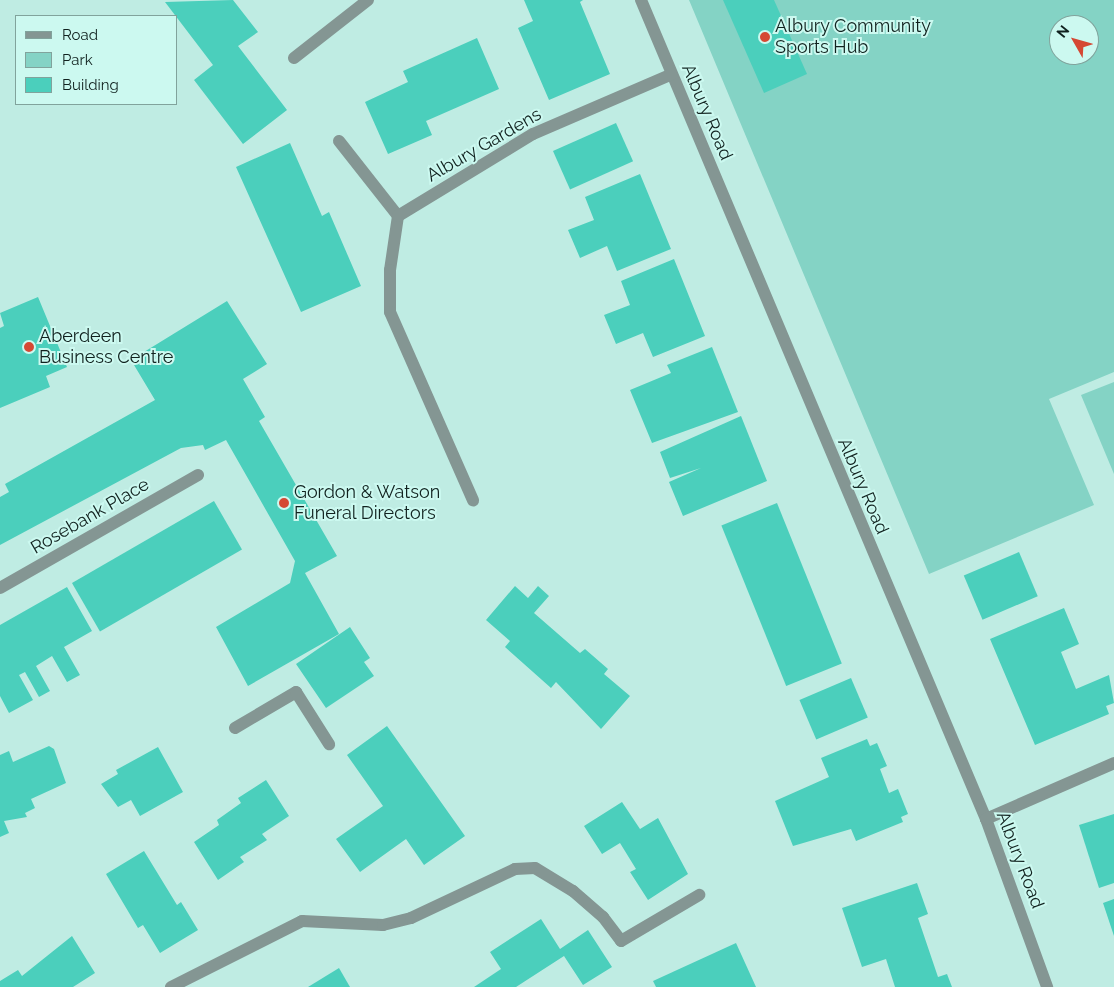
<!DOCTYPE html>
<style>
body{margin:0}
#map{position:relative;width:1114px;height:987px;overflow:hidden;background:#bfece3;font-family:Raleway,sans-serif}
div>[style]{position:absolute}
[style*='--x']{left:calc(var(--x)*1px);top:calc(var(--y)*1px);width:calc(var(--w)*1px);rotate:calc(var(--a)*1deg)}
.green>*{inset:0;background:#84d3c5}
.building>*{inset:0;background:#4bcfbc;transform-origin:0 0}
.lane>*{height:12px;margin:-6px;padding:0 6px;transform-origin:6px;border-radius:6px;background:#849693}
.street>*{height:12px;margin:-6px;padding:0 6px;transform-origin:6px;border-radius:6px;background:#849693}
.dots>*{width:14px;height:14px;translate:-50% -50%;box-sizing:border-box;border:2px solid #ccf9f0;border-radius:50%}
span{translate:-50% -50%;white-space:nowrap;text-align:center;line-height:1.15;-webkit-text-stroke:4px #ccf9f0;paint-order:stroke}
.poi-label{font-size:18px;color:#11221f}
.left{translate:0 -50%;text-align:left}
.street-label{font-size:18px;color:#11221f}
.legend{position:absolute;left:15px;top:15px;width:162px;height:90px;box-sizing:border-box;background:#ccf9f0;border:1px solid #81a39c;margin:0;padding:6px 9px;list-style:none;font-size:15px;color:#11221f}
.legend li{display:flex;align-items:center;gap:10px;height:25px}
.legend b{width:25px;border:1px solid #81a39c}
.north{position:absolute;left:1049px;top:15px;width:50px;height:50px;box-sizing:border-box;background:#ccf9f0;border:1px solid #81a39c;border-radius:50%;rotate:308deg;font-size:14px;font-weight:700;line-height:20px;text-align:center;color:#11221f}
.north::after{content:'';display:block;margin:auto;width:18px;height:22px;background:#d54833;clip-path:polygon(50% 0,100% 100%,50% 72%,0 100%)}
</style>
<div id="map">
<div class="green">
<div style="clip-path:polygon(evenodd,689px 0,1114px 0,1114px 372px,1049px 399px,1094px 505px,929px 574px,689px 0,1059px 25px,1089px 25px,1089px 55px,1059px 55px,1059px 25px)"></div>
<div style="clip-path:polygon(1114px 382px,1114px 474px,1081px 395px)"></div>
</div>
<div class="building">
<div style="clip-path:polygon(233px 0,258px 32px,238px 46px,287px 110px,243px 144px,194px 80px,213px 65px,165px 2px)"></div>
<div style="clip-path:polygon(524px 0,583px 0,580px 2px,610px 74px,549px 100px,518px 28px,533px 21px)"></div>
<div style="clip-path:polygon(723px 0,774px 0,807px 74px,764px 93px)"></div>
<div style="clip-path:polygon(477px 38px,499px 89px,426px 121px,432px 135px,388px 154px,365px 102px,408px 82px,403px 71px)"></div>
<div style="left:616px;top:123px;width:42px;height:69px;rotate:66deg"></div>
<div style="clip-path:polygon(290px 143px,322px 216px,329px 212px,361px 286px,301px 312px,236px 167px)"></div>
<div style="clip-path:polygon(640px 174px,671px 249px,617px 271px,607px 246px,580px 258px,568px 230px,594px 220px,585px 197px)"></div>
<div style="clip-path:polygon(674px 259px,705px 336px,653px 357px,643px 333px,616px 344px,604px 315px,630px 305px,621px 281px)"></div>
<div style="clip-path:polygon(38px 297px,67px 367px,46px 376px,50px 387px,0 408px,0 328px,4px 326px,0 313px)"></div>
<div style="clip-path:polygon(227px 301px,267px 364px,243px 379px,265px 417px,259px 421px,337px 556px,305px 573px,339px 634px,248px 686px,216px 627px,290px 583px,295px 561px,226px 440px,205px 450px,203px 445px,181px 448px,0 545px,0 497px,9px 492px,5px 484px,155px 400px,131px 360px)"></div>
<div style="clip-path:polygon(712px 347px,738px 412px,652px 443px,630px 390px,671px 373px,667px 365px)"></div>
<div style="clip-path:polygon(741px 416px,767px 481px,683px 516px,669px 482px,701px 468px,670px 478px,660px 452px)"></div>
<div style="left:214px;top:501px;width:56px;height:164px;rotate:60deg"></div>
<div style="left:777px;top:503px;width:173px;height:60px;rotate:68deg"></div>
<div style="left:1019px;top:552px;width:48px;height:60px;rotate:67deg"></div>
<div style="clip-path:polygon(515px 586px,528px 598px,538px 586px,549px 596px,534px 613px,580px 653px,585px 649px,608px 669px,604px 674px,630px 696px,601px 729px,556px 682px,551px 688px,505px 647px,510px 641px,486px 620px)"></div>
<div style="clip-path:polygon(67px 587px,92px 631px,64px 647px,80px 675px,67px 682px,52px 656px,36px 666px,50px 691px,39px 697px,25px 672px,19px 675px,33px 700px,9px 713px,0 696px,0 625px)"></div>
<div style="clip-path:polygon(1064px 608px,1079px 644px,1061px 652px,1076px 689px,1109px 675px,1114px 703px,1106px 706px,1109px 714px,1035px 745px,990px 639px)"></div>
<div style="clip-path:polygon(350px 627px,370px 658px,364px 662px,374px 676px,326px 708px,296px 664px)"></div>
<div style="left:851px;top:678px;width:43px;height:56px;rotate:67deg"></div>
<div style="clip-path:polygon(387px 726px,465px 836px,424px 865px,406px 839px,360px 872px,336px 839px,383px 806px,347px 755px)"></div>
<div style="clip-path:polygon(867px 739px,870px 746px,877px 743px,887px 766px,880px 769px,889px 793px,898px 789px,908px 814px,901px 817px,903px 822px,856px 841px,851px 829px,793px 846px,775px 801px,829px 777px,821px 758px)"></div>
<div style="clip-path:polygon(49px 746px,54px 749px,66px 783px,31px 799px,35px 808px,25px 813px,27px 817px,4px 821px,9px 833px,0 837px,0 755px,9px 751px,13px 762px)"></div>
<div style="clip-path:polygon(158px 747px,183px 792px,140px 816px,131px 800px,118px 807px,101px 784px,118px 774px,116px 770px)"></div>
<div style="clip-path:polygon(266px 780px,289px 816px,262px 834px,267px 840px,240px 857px,244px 862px,218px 880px,194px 842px,219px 825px,217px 820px,241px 803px,238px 798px)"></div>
<div style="clip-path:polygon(622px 802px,640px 829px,658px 818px,688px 874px,648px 900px,630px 872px,636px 869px,620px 843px,602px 854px,584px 826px)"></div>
<div style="clip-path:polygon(1114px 814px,1114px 883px,1099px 888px,1079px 825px)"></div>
<div style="clip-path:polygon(144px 851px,177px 905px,181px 902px,198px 930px,160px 953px,143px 925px,138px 928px,106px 874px)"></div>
<div style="clip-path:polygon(917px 883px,928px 914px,918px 918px,938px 977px,947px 974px,952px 987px,895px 987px,886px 959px,862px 967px,842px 908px)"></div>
<div style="clip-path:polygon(1114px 899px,1114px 936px,1103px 903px)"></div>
<div style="clip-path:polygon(541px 919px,560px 949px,588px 930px,612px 967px,583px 985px,564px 956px,516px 987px,474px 987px,501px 969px,490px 952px)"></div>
<div style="clip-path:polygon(72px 936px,95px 973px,73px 987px,0 987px,0 981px,18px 970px,22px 976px)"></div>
<div style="clip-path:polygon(736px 943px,756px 987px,656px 987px,653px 981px)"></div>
<div style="clip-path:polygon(339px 968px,350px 987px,308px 987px)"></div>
</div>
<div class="lane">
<div style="--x:235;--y:728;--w:71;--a:-30.5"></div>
<div style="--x:296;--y:692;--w:62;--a:57.6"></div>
</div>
<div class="street">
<div style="--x:641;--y:0;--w:889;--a:67.16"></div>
<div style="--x:986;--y:819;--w:179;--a:70"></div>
<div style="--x:294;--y:58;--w:94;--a:-38.1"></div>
<div style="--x:339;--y:141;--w:95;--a:51.8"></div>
<div style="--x:398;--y:216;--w:55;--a:98.4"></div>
<div style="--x:390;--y:270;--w:42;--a:90"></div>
<div style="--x:390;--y:312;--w:206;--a:66.2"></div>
<div style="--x:398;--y:216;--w:158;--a:-31.3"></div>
<div style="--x:533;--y:134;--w:151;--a:-23.3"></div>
<div style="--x:0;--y:588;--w:228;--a:-29.7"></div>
<div style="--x:986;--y:819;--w:140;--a:-23.6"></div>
<div style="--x:171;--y:987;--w:147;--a:-26.7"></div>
<div style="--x:302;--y:921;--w:81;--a:2.8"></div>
<div style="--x:383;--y:925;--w:29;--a:-14"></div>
<div style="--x:411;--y:918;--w:115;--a:-25.2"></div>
<div style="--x:515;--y:869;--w:20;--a:-3"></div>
<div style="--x:535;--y:868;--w:44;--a:31.2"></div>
<div style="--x:573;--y:891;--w:40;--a:41"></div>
<div style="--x:603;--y:917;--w:30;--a:53"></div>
<div style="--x:621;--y:941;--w:91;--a:-30.5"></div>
</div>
<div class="dots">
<div style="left:765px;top:37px;background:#d54833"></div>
<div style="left:29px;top:347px;background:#d54833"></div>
<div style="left:284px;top:503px;background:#d54833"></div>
</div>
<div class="poi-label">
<span class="left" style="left:775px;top:37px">Albury Community<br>Sports Hub</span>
<span class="left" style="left:39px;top:347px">Aberdeen<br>Business Centre</span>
<span class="left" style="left:294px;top:503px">Gordon &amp; Watson<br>Funeral Directors</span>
</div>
<div class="street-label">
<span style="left:707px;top:112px;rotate:67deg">Albury Road</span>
<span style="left:484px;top:145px;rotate:-30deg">Albury Gardens</span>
<span style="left:863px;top:486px;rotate:67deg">Albury Road</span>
<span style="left:90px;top:516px;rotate:-30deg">Rosebank Place</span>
<span style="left:1020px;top:860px;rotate:69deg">Albury Road</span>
</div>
<ul class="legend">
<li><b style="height:6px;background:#849693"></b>Road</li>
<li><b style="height:14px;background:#84d3c5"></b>Park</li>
<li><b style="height:14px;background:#4bcfbc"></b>Building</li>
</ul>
<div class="north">N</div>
</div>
